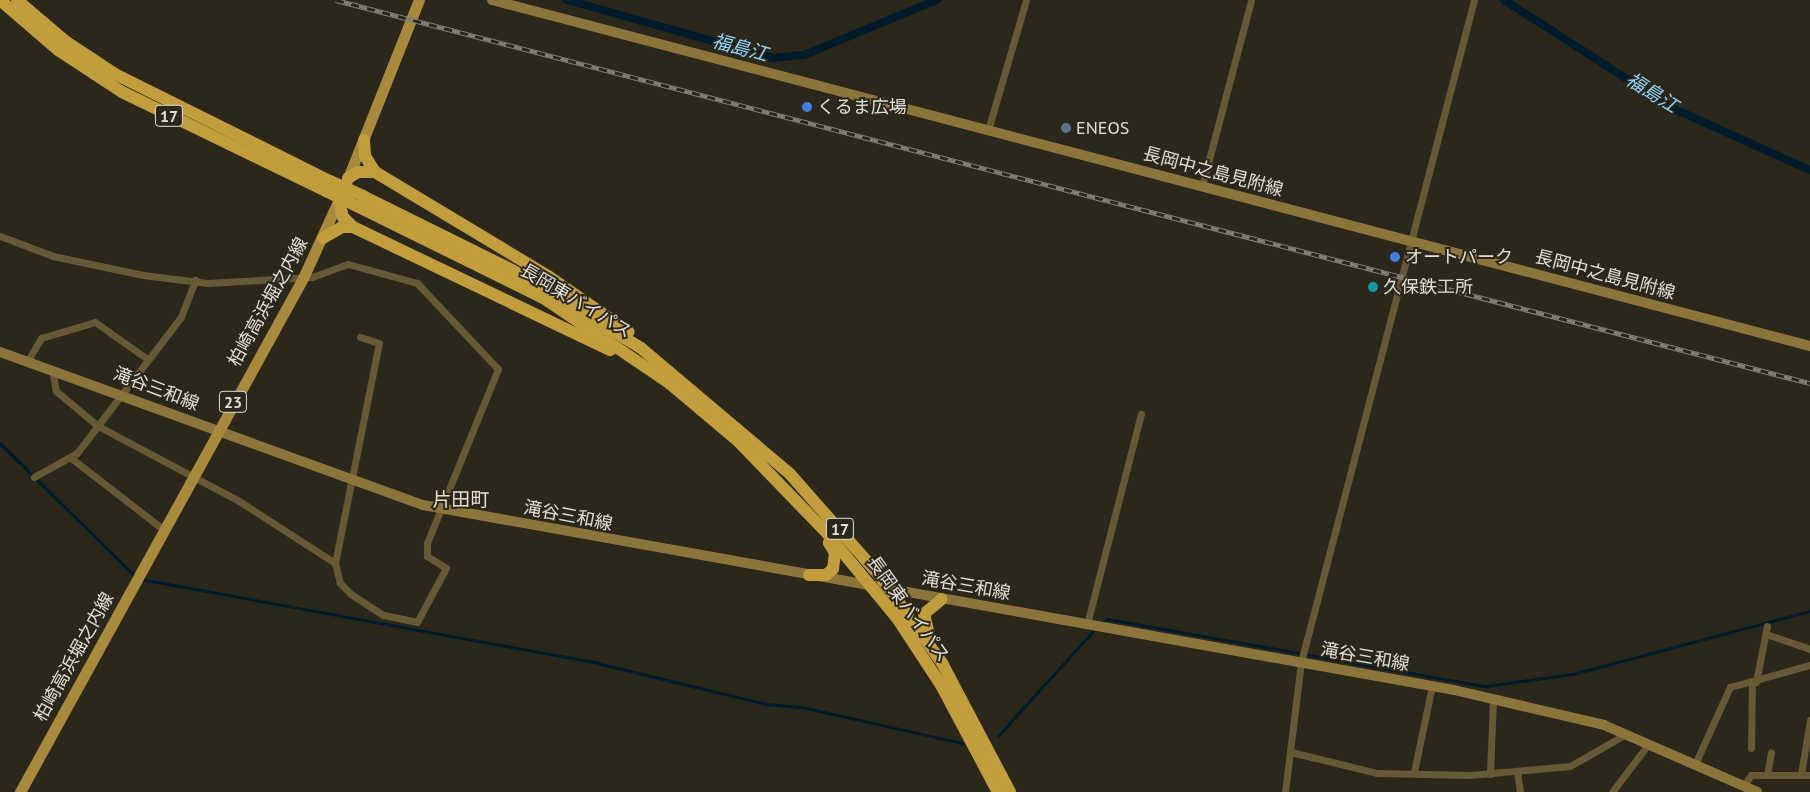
<!DOCTYPE html>
<meta charset="utf-8">
<style>
body{margin:0}
#map{position:relative;width:1810px;height:792px;overflow:hidden;background:#2b271a;font-family:"PT Sans","Noto Sans JP",sans-serif}
div>[style]{position:absolute}
[style*='--x']{left:calc(var(--x)*1px);top:calc(var(--y)*1px);width:calc(var(--w)*1px);rotate:calc(var(--a)*1deg)}
.stream>*{height:2.5px;margin:-1.25px;padding:0 1.25px;transform-origin:1.25px;border-radius:1.25px;background:#001b2b}
.canal>*{height:8px;margin:-4px;padding:0 4px;transform-origin:4px;border-radius:4px;background:#001b2b}
.street>*{height:7px;margin:-3.5px;padding:0 3.5px;transform-origin:3.5px;border-radius:3.5px;background:#675936}
.secondary>*{height:10px;margin:-5px;padding:0 5px;transform-origin:5px;border-radius:5px;background:#8c753b}
.primary>*{height:11px;margin:-5.5px;padding:0 5.5px;transform-origin:5.5px;border-radius:5.5px;background:#a88a3c}
.highway>*{height:12px;margin:-6px;padding:0 6px;transform-origin:6px;border-radius:6px;background:#c19d3c}
.rail>*{height:4.5px;margin-top:-2.25px;transform-origin:0;background:repeating-linear-gradient(90deg,#2b271a 0 8px,#827f74 0 16px);box-sizing:border-box;border-block:1px solid #827f74}
.highway-bridge>*{height:12px;margin:-6px;padding:0 6px;transform-origin:6px;border-radius:6px;background:#c19d3c}
.dots>*{width:14px;height:14px;translate:-50% -50%;box-sizing:border-box;border:2px solid #2b271a;border-radius:50%}
span{translate:-50% -50%;white-space:nowrap;text-align:center;line-height:1.15;-webkit-text-stroke:4px #2b271a;paint-order:stroke}
.shield-label span{padding:1px 4px;background:#2b271a;border:1px solid;border-radius:4px;-webkit-text-stroke-width:0}
.shield-label{font-size:16px;color:#e1dfd7;font-weight:700}
.poi-label{font-size:18px;color:#e1dfd7}
.left{translate:0 -50%;text-align:left}
.street-label{font-size:18px;color:#e1dfd7}
.water-label{font-size:19px;color:#8ed4fd;font-style:italic}
.neighbourhood-label{font-size:19px;color:#e4dfcf}
</style>
<div id="map">
<div class="stream">
<div style="--x:0;--y:443;--w:191;--a:44.6"></div>
<div style="--x:141;--y:579;--w:464;--a:10.4"></div>
<div style="--x:597;--y:663;--w:174;--a:13.6"></div>
<div style="--x:766;--y:704;--w:36;--a:5"></div>
<div style="--x:802;--y:707;--w:164;--a:12.7"></div>
<div style="--x:1099;--y:624;--w:10;--a:-29"></div>
<div style="--x:1108;--y:619;--w:384;--a:10.1"></div>
<div style="--x:1486;--y:686;--w:88;--a:-7.9"></div>
<div style="--x:1573;--y:674;--w:245;--a:-14.9"></div>
<div style="--x:998;--y:736;--w:146;--a:-47.8"></div>
</div>
<div class="canal">
<div style="--x:567;--y:0;--w:214;--a:15.7"></div>
<div style="--x:773;--y:58;--w:31;--a:-6"></div>
<div style="--x:804;--y:55;--w:144;--a:-22.5"></div>
<div style="--x:1504;--y:0;--w:200;--a:32.7"></div>
<div style="--x:1672;--y:108;--w:151;--a:24.2"></div>
</div>
<div class="street">
<div style="--x:988;--y:130;--w:135;--a:-73.7"></div>
<div style="--x:1202;--y:186;--w:192;--a:-75.2"></div>
<div style="--x:0;--y:236;--w:57;--a:20.7"></div>
<div style="--x:53;--y:256;--w:92;--a:11.9"></div>
<div style="--x:143;--y:275;--w:65;--a:7"></div>
<div style="--x:208;--y:283;--w:104;--a:-3.3"></div>
<div style="--x:312;--y:277;--w:38;--a:-20"></div>
<div style="--x:348;--y:264;--w:72;--a:15.4"></div>
<div style="--x:417;--y:283;--w:118;--a:46.7"></div>
<div style="--x:498;--y:369;--w:188;--a:112.2"></div>
<div style="--x:427;--y:543;--w:13;--a:90"></div>
<div style="--x:427;--y:556;--w:22;--a:32"></div>
<div style="--x:446;--y:568;--w:61;--a:118.2"></div>
<div style="--x:417;--y:622;--w:35;--a:-168"></div>
<div style="--x:383;--y:615;--w:38;--a:-147"></div>
<div style="--x:351;--y:594;--w:16;--a:-135"></div>
<div style="--x:340;--y:583;--w:21;--a:-104"></div>
<div style="--x:335;--y:563;--w:224;--a:-78.7"></div>
<div style="--x:379;--y:343;--w:20;--a:-162"></div>
<div style="--x:28;--y:360;--w:26;--a:-59"></div>
<div style="--x:41;--y:338;--w:56;--a:-16.5"></div>
<div style="--x:95;--y:322;--w:62;--a:35.2"></div>
<div style="--x:52;--y:369;--w:22;--a:80"></div>
<div style="--x:56;--y:391;--w:55;--a:39.8"></div>
<div style="--x:98;--y:426;--w:160;--a:28"></div>
<div style="--x:239;--y:501;--w:114;--a:32.9"></div>
<div style="--x:71;--y:458;--w:118;--a:37.7"></div>
<div style="--x:34;--y:477;--w:49;--a:-29.2"></div>
<div style="--x:77;--y:453;--w:171;--a:-52.6"></div>
<div style="--x:181;--y:317;--w:40;--a:-69"></div>
<div style="--x:1087;--y:624;--w:217;--a:-75.6"></div>
<div style="--x:1766;--y:634;--w:46;--a:18.8"></div>
<div style="--x:1756;--y:682;--w:57;--a:-78.9"></div>
<div style="--x:1751;--y:748;--w:66;--a:-89.1"></div>
<div style="--x:1291;--y:752;--w:89;--a:13.7"></div>
<div style="--x:1377;--y:773;--w:93;--a:1.2"></div>
<div style="--x:1470;--y:775;--w:100;--a:-5.1"></div>
<div style="--x:1570;--y:766;--w:64;--a:-29.7"></div>
<div style="--x:1695;--y:764;--w:85;--a:-65.6"></div>
<div style="--x:1730;--y:687;--w:83;--a:-15.4"></div>
<div style="--x:1517;--y:771;--w:21;--a:82"></div>
<div style="--x:1414;--y:772;--w:88;--a:-78.2"></div>
<div style="--x:1490;--y:774;--w:74;--a:-87.7"></div>
<div style="--x:1801;--y:774;--w:55;--a:-80.5"></div>
<div style="--x:1767;--y:775;--w:23;--a:-80"></div>
<div style="--x:1744;--y:785;--w:12;--a:-55"></div>
<div style="--x:1751;--y:775;--w:59;--a:0"></div>
<div style="--x:1285;--y:792;--w:131;--a:-83"></div>
<div style="--x:1301;--y:662;--w:684;--a:-75.35"></div>
<div style="--x:1612;--y:792;--w:61;--a:-52.9"></div>
</div>
<div class="secondary">
<div style="--x:492;--y:0;--w:1363;--a:14.71"></div>
<div style="--x:0;--y:352;--w:450;--a:19.9"></div>
<div style="--x:423;--y:505;--w:1047;--a:10.17"></div>
<div style="--x:1454;--y:690;--w:154;--a:13.1"></div>
<div style="--x:1604;--y:725;--w:167;--a:23.6"></div>
</div>
<div class="primary">
<div style="--x:346;--y:183;--w:197;--a:-68.3"></div>
<div style="--x:20;--y:792;--w:587;--a:-61.16"></div>
<div style="--x:303;--y:278;--w:89;--a:-65.4"></div>
</div>
<div class="highway">
<div style="--x:0;--y:0;--w:77;--a:40.8"></div>
<div style="--x:58;--y:50;--w:77;--a:33.3"></div>
<div style="--x:122;--y:92;--w:227;--a:25.9"></div>
<div style="--x:17;--y:0;--w:63;--a:40.5"></div>
<div style="--x:65;--y:41;--w:60;--a:33.4"></div>
<div style="--x:115;--y:74;--w:240;--a:26.5"></div>
<div style="--x:364;--y:140;--w:16;--a:86"></div>
<div style="--x:365;--y:156;--w:19;--a:58"></div>
<div style="--x:375;--y:172;--w:202;--a:31"></div>
<div style="--x:548;--y:276;--w:98;--a:34.7"></div>
<div style="--x:348;--y:178;--w:12;--a:-31"></div>
<div style="--x:358;--y:172;--w:17;--a:0"></div>
<div style="--x:363;--y:196;--w:166;--a:26.4"></div>
<div style="--x:512;--y:270;--w:151;--a:31.2"></div>
<div style="--x:641;--y:348;--w:195;--a:40.2"></div>
<div style="--x:790;--y:474;--w:136;--a:48.6"></div>
<div style="--x:880;--y:576;--w:107;--a:54.5"></div>
<div style="--x:942;--y:663;--w:146;--a:62.2"></div>
<div style="--x:339;--y:202;--w:16;--a:75"></div>
<div style="--x:343;--y:217;--w:14;--a:45"></div>
<div style="--x:353;--y:227;--w:285;--a:25.6"></div>
<div style="--x:357;--y:206;--w:210;--a:26.3"></div>
<div style="--x:545;--y:299;--w:150;--a:34.1"></div>
<div style="--x:669;--y:383;--w:92;--a:40.1"></div>
<div style="--x:739;--y:442;--w:125;--a:46"></div>
<div style="--x:826;--y:532;--w:112;--a:50.5"></div>
<div style="--x:897;--y:618;--w:80;--a:56.7"></div>
<div style="--x:941;--y:685;--w:121;--a:62"></div>
<div style="--x:323;--y:238;--w:22;--a:-30"></div>
<div style="--x:342;--y:227;--w:11;--a:0"></div>
<div style="--x:809;--y:575;--w:17;--a:0"></div>
<div style="--x:826;--y:575;--w:9;--a:-41"></div>
<div style="--x:833;--y:569;--w:16;--a:-83"></div>
<div style="--x:835;--y:553;--w:12;--a:-121"></div>
<div style="--x:929;--y:635;--w:22;--a:-103"></div>
<div style="--x:924;--y:614;--w:23;--a:-40"></div>
</div>
<div class="rail">
<div style="--x:336;--y:0;--w:1523;--a:14.57"></div>
</div>
<div class="highway-bridge">
<div style="--x:330;--y:181;--w:36;--a:24"></div>
<div style="--x:326;--y:191;--w:34;--a:26"></div>
</div>
<div class="dots">
<div style="left:807px;top:107px;background:#3f7fe0"></div>
<div style="left:1066px;top:128px;background:#5c6f8a"></div>
<div style="left:1395px;top:257px;background:#3f7fe0"></div>
<div style="left:1373px;top:287px;background:#0f9aa8"></div>
</div>
<div class="shield-label">
<span style="left:169px;top:116px">17</span>
<span style="left:233px;top:402px">23</span>
<span style="left:840px;top:529px">17</span>
</div>
<div class="poi-label">
<span class="left" style="left:817px;top:107px">くるま広場</span>
<span class="left" style="left:1076px;top:128px">ENEOS</span>
<span class="left" style="left:1405px;top:257px">オートパーク</span>
<span class="left" style="left:1383px;top:287px">久保鉄工所</span>
</div>
<div class="street-label">
<span style="left:1213px;top:172px;rotate:15deg">長岡中之島見附線</span>
<span style="left:1605px;top:275px;rotate:15deg">長岡中之島見附線</span>
<span style="left:576px;top:301px;rotate:31deg">長岡東バイパス</span>
<span style="left:268px;top:302px;rotate:-61deg">柏崎高浜堀之内線</span>
<span style="left:156px;top:389px;rotate:21deg">滝谷三和線</span>
<span style="left:568px;top:516px;rotate:11deg">滝谷三和線</span>
<span style="left:966px;top:586px;rotate:10deg">滝谷三和線</span>
<span style="left:908px;top:609px;rotate:54deg">長岡東バイパス</span>
<span style="left:74px;top:657px;rotate:-61deg">柏崎高浜堀之内線</span>
<span style="left:1365px;top:657px;rotate:10deg">滝谷三和線</span>
</div>
<div class="water-label">
<span style="left:740px;top:48px;rotate:15deg">福島江</span>
<span style="left:1652px;top:93px;rotate:32deg">福島江</span>
</div>
<div class="neighbourhood-label">
<span style="left:461px;top:500px">片田町</span>
</div>
</div>
